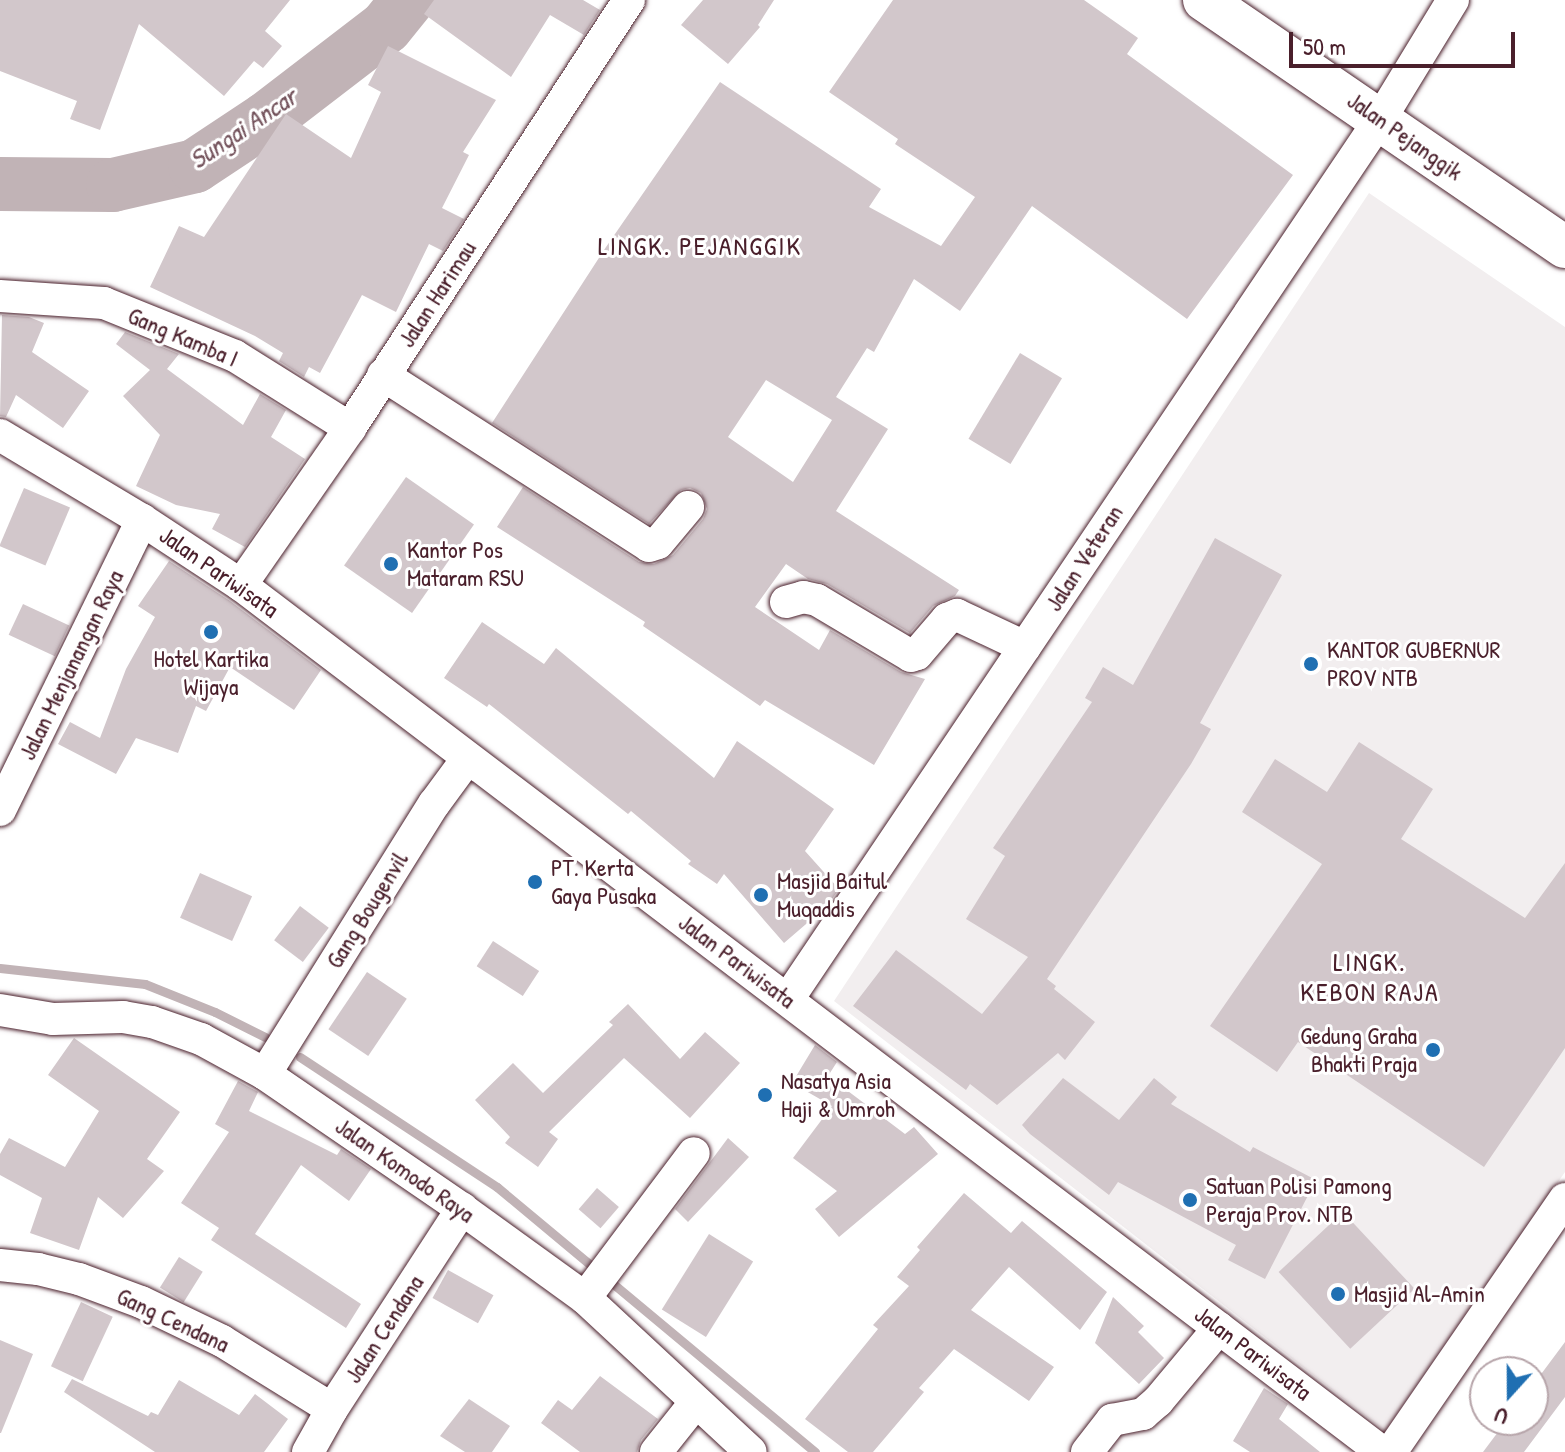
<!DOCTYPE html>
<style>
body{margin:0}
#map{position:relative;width:1565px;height:1452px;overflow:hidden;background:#fff;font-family:"Patrick Hand",sans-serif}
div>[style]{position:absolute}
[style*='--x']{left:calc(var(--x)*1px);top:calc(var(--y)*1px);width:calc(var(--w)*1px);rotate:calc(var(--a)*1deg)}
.built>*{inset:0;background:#f2eeef}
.stream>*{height:9px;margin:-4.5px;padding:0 4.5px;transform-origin:4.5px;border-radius:4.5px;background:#c1b3b6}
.river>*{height:54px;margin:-27px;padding:0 27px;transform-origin:27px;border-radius:27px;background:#c1b3b6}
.building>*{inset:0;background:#d2c7cb;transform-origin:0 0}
.roads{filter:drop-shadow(0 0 2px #4a1f2b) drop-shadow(0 0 2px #4a1f2b)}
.minor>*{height:32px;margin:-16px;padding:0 16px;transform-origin:16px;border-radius:16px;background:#fff}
.major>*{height:42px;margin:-21px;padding:0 21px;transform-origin:21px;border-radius:21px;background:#fff}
.dots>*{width:22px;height:22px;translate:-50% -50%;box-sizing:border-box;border:4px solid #fff;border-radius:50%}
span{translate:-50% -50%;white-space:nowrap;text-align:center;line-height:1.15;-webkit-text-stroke:6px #fff;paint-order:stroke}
.street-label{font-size:24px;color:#4a1f2b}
.poi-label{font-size:24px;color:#4a1f2b}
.left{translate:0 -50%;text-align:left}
.right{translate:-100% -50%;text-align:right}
.water-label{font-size:26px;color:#74535c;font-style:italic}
.neighbourhood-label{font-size:26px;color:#4a1f2b;letter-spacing:2px}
.north{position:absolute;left:1469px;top:1356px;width:80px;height:80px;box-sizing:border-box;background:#fff;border:2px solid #b7a5aa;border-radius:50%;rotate:201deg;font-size:22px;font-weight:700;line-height:32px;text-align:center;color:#4a1f2b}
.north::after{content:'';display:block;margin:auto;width:28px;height:36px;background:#1f6fb2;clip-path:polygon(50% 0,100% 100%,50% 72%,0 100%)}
.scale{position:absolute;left:1289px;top:32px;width:226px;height:36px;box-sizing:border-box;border:4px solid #4a1f2b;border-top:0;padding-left:10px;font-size:24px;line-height:28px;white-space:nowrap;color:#4a1f2b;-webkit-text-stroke:6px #fff;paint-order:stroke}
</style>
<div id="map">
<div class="built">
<div style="clip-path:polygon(1369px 193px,1565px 327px,1565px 1172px,1385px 1431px,834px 1001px)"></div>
</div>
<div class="stream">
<div style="--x:0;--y:968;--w:146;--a:6.3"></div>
<div style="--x:145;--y:984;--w:75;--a:21.8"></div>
<div style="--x:215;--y:1012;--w:56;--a:26.6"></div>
<div style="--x:300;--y:1057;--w:236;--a:33.4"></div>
<div style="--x:497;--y:1187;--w:414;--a:39.8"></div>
</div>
<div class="river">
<div style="--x:0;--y:184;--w:113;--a:0.5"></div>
<div style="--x:113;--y:185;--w:84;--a:-13"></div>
<div style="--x:195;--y:166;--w:85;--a:-33.5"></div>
<div style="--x:266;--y:119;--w:151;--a:-37.5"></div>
<div style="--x:386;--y:27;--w:35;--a:-51"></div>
</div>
<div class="building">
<div style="clip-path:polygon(0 0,290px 0,265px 31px,282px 46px,263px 68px,254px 61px,224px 96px,139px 24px,100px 130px,70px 119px,77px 101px,0 71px)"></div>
<div style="clip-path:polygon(434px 0,583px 0,600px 10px,584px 35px,550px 15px,511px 77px,424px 14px)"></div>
<div style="clip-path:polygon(703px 0,774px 0,758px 25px,760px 27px,728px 64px,681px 25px)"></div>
<div style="clip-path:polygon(evenodd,893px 0,1084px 0,1138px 38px,1127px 54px,1293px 175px,1187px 319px,1032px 206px,960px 311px,914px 279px,874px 352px,867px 348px,836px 397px,888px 429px,836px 511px,959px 590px,955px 596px,933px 606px,910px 633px,827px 584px,808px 579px,786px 564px,755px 607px,819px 650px,830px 630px,901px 672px,925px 679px,874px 765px,765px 700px,760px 706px,643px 626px,645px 622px,497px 527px,523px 487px,639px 562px,654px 564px,673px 555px,703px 519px,707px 509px,701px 493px,690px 488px,681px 490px,649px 524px,492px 423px,606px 247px,720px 82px,881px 189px,869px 207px,941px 246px,975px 197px,895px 144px,898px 139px,829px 92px,893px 0,766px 380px,832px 420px,793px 482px,728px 437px,766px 380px)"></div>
<div style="clip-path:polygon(388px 46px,496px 100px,463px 152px,469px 155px,442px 208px,464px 219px,443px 251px,429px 244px,396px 312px,362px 295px,320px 373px,309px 367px,304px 377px,279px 361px,283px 353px,255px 336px,150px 287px,179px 226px,204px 237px,286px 114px,351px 158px,381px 92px,368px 85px)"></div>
<div style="clip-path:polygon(2px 315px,29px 317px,44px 323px,32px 352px,89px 391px,63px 428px,16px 395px,6px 417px,0 416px)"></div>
<div style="clip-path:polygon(125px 332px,179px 354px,167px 369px,243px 425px,260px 394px,286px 410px,271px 437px,305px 459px,245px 547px,212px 529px,220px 514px,176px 505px,136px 486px,160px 435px,123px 396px,150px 370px,116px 344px)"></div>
<div style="left:1020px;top:353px;width:49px;height:100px;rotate:31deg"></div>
<div style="left:406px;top:477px;width:83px;height:108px;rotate:35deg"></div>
<div style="left:24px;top:488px;width:50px;height:63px;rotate:23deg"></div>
<div style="clip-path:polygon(1215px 538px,1282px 575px,1200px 723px,1211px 729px,1191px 764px,1047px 979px,1056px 986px,1054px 989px,1095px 1022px,1065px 1060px,1058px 1053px,997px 1105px,970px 1084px,966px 1090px,853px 1006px,896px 950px,982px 1014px,1028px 957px,966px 919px,1005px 856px,993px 848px,1092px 702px,1085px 698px,1103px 667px,1133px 685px)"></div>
<div style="clip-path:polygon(169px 561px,230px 601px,321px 670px,294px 710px,230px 667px,206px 711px,196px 706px,178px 753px,136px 738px,116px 774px,58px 744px,70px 722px,100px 738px,126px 669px,155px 617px,138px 606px)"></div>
<div style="left:23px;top:604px;width:51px;height:34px;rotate:25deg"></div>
<div style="clip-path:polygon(482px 622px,544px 664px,556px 648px,714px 778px,737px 741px,834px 809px,805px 851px,839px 889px,827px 906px,784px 943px,724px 874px,717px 884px,688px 864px,691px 861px,631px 811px,628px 814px,489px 704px,487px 707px,444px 678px)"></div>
<div style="clip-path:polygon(1359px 742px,1433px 789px,1401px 839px,1525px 918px,1565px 863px,1565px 1048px,1484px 1167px,1298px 1042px,1277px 1072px,1210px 1026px,1322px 864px,1242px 812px,1275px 759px,1327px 792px)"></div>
<div style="left:200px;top:873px;width:57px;height:49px;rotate:24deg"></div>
<div style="left:300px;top:906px;width:36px;height:43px;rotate:37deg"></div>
<div style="left:493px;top:941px;width:55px;height:30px;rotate:33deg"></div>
<div style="left:367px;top:972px;width:48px;height:69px;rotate:34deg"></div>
<div style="clip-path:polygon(628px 1004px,680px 1059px,705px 1032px,740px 1063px,690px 1118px,624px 1058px,549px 1132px,558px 1139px,538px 1167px,505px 1143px,510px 1137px,475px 1100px,513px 1063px,543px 1093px,613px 1025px,609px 1022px)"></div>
<div style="clip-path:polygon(74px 1038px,180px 1112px,147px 1159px,164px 1171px,123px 1218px,98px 1197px,79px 1250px,30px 1233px,42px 1198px,0 1175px,0 1154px,9px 1138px,65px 1167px,99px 1111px,48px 1075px)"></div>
<div style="clip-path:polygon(815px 1045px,837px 1062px,828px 1076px,905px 1134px,914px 1127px,938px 1154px,839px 1237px,815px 1209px,837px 1191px,793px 1158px,832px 1106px,792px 1083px)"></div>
<div style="clip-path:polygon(1063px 1078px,1119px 1120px,1154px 1078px,1177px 1097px,1171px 1104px,1250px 1152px,1253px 1147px,1316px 1180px,1265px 1279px,1228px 1260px,1236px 1245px,1118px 1182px,1109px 1195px,1030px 1134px,1022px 1125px)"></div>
<div style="clip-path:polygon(238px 1081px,258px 1092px,249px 1111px,337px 1155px,341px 1149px,371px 1169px,349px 1201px,301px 1165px,255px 1234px,361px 1304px,346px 1328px,211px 1240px,219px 1228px,181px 1203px,229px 1132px,215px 1124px)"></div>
<div style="clip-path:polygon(728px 1138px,749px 1157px,688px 1222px,675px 1209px)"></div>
<div style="left:597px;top:1188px;width:29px;height:28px;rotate:41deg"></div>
<div style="clip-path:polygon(964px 1193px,1011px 1233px,1022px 1221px,1107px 1292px,1080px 1330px,1009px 1267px,971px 1310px,1054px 1367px,1029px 1401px,954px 1349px,919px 1388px,924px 1392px,873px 1452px,848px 1452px,805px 1419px,878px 1329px,873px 1325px,909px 1286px,897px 1277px,920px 1250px,917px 1247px)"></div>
<div style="left:1343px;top:1212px;width:105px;height:88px;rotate:47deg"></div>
<div style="left:709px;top:1234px;width:52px;height:89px;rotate:32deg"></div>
<div style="left:179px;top:1257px;width:28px;height:36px;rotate:32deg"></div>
<div style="left:448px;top:1270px;width:52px;height:32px;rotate:29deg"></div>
<div style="clip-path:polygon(1113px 1297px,1144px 1326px,1138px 1332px,1164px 1358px,1139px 1384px,1095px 1343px)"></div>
<div style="left:81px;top:1302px;width:35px;height:71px;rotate:25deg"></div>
<div style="clip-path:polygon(0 1340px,33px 1354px,1px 1433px,0 1433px)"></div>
<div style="clip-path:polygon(1565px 1342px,1565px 1397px,1524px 1452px,1483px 1452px,1507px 1420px,1533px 1420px,1533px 1385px)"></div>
<div style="clip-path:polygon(600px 1376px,658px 1419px,641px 1440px,637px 1452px,580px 1452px,541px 1423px,558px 1400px,572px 1410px)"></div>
<div style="clip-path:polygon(72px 1379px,148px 1416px,151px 1412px,158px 1415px,179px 1380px,239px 1415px,255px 1394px,288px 1419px,264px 1452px,155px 1452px,64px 1392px)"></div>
<div style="clip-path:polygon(1264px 1388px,1288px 1404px,1279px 1419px,1320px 1452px,1250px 1452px,1233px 1441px)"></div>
<div style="clip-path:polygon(469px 1399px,510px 1426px,492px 1452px,465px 1452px,440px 1436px)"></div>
</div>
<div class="roads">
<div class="minor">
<div style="--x:0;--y:296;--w:104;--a:3.9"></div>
<div style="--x:104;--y:303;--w:141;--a:22"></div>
<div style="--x:235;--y:356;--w:136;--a:32.1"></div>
<div style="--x:383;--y:375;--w:316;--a:32.7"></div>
<div style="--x:649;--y:546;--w:9;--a:-18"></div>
<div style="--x:658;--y:543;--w:47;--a:-50.2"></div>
<div style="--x:0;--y:435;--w:165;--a:30.9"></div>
<div style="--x:142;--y:520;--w:118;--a:33.3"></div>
<div style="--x:241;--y:585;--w:1433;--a:37.23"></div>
<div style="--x:241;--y:585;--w:191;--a:-55.2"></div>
<div style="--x:350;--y:428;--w:511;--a:-56.9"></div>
<div style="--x:786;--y:602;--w:18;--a:-16"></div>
<div style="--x:803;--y:597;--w:14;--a:12"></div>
<div style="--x:817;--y:600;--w:109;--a:30.8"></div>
<div style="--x:911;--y:656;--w:6;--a:-18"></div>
<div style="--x:917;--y:654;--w:46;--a:-49.4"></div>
<div style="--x:947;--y:619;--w:11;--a:-22"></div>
<div style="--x:957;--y:615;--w:75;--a:25.2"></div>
<div style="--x:0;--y:810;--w:323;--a:-63.9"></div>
<div style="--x:788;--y:999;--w:1062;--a:-56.06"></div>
<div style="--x:1381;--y:118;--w:138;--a:-58.6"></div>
<div style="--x:0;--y:1010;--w:54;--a:9.6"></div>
<div style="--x:53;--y:1019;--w:70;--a:-1.6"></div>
<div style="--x:123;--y:1017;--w:29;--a:10"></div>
<div style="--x:152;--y:1022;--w:52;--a:19.1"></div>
<div style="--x:201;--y:1039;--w:73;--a:28.7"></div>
<div style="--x:265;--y:1074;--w:239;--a:34.4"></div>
<div style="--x:462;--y:1209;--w:152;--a:35.9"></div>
<div style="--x:585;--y:1298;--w:226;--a:42.9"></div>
<div style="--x:265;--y:1074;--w:319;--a:-58"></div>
<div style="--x:434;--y:804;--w:56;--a:-53.7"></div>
<div style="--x:0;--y:1265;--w:38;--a:6"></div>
<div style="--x:38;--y:1269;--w:42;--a:13.7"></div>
<div style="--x:79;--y:1279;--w:66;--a:20.4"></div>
<div style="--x:141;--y:1302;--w:90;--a:25.7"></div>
<div style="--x:222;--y:1341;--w:129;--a:31.7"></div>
<div style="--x:585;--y:1298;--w:181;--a:-53.1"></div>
<div style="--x:308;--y:1452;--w:49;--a:-60.8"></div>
<div style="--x:332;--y:1409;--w:239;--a:-57"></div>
<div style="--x:656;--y:1452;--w:63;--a:-51.5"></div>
<div style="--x:1087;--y:1452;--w:41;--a:-52"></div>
<div style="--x:1112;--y:1420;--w:32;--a:-11"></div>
<div style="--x:1143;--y:1414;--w:20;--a:-41"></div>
<div style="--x:1158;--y:1401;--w:95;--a:-50.1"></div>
<div style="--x:1391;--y:1452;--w:307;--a:-55.5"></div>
</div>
<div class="major">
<div style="--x:1204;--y:0;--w:437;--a:34.4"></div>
</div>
</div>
<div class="dots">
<div style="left:391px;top:564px;background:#1f6fb2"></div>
<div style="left:211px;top:632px;background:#1f6fb2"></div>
<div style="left:1311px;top:664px;background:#1f6fb2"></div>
<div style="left:535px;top:882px;background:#1f6fb2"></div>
<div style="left:761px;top:895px;background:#1f6fb2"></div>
<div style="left:1433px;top:1050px;background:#1f6fb2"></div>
<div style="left:765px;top:1095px;background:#1f6fb2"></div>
<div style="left:1190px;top:1200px;background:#1f6fb2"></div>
<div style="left:1338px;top:1294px;background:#1f6fb2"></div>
</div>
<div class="street-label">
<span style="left:1405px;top:136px;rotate:35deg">Jalan Pejanggik</span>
<span style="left:437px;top:294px;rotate:-57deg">Jalan Harimau</span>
<span style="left:183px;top:337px;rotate:23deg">Gang Kamba I</span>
<span style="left:1084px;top:558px;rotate:-57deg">Jalan Veteran</span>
<span style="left:219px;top:572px;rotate:35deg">Jalan Pariwisata</span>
<span style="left:71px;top:665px;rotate:-64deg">Jalan Menjanangan Raya</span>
<span style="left:367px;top:910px;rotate:-58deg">Gang Bougenvil</span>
<span style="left:737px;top:961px;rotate:37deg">Jalan Pariwisata</span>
<span style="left:405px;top:1170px;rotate:35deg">Jalan Komodo Raya</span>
<span style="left:173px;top:1320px;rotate:25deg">Gang Cendana</span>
<span style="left:384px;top:1329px;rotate:-57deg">Jalan Cendana</span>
<span style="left:1253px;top:1353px;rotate:37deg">Jalan Pariwisata</span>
</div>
<div class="poi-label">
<span class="left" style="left:407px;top:564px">Kantor Pos<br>Mataram RSU</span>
<span class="left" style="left:1327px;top:664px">KANTOR GUBERNUR<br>PROV NTB</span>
<span style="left:211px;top:673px">Hotel Kartika<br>Wijaya</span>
<span class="left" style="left:551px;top:882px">PT. Kerta<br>Gaya Pusaka</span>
<span class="left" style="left:777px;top:895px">Masjid Baitul<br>Muqaddis</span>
<span class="right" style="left:1417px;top:1050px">Gedung Graha<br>Bhakti Praja</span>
<span class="left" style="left:781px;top:1095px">Nasatya Asia<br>Haji &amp; Umroh</span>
<span class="left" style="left:1206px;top:1200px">Satuan Polisi Pamong<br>Peraja Prov. NTB</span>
<span class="left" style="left:1354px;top:1294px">Masjid Al-Amin</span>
</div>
<div class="water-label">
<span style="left:243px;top:128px;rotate:-34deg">Sungai Ancar</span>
</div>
<div class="neighbourhood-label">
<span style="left:700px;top:246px">LINGK. PEJANGGIK</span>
<span style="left:1370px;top:977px">LINGK.<br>KEBON RAJA</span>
</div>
<div class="north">U</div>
<div class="scale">50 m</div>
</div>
